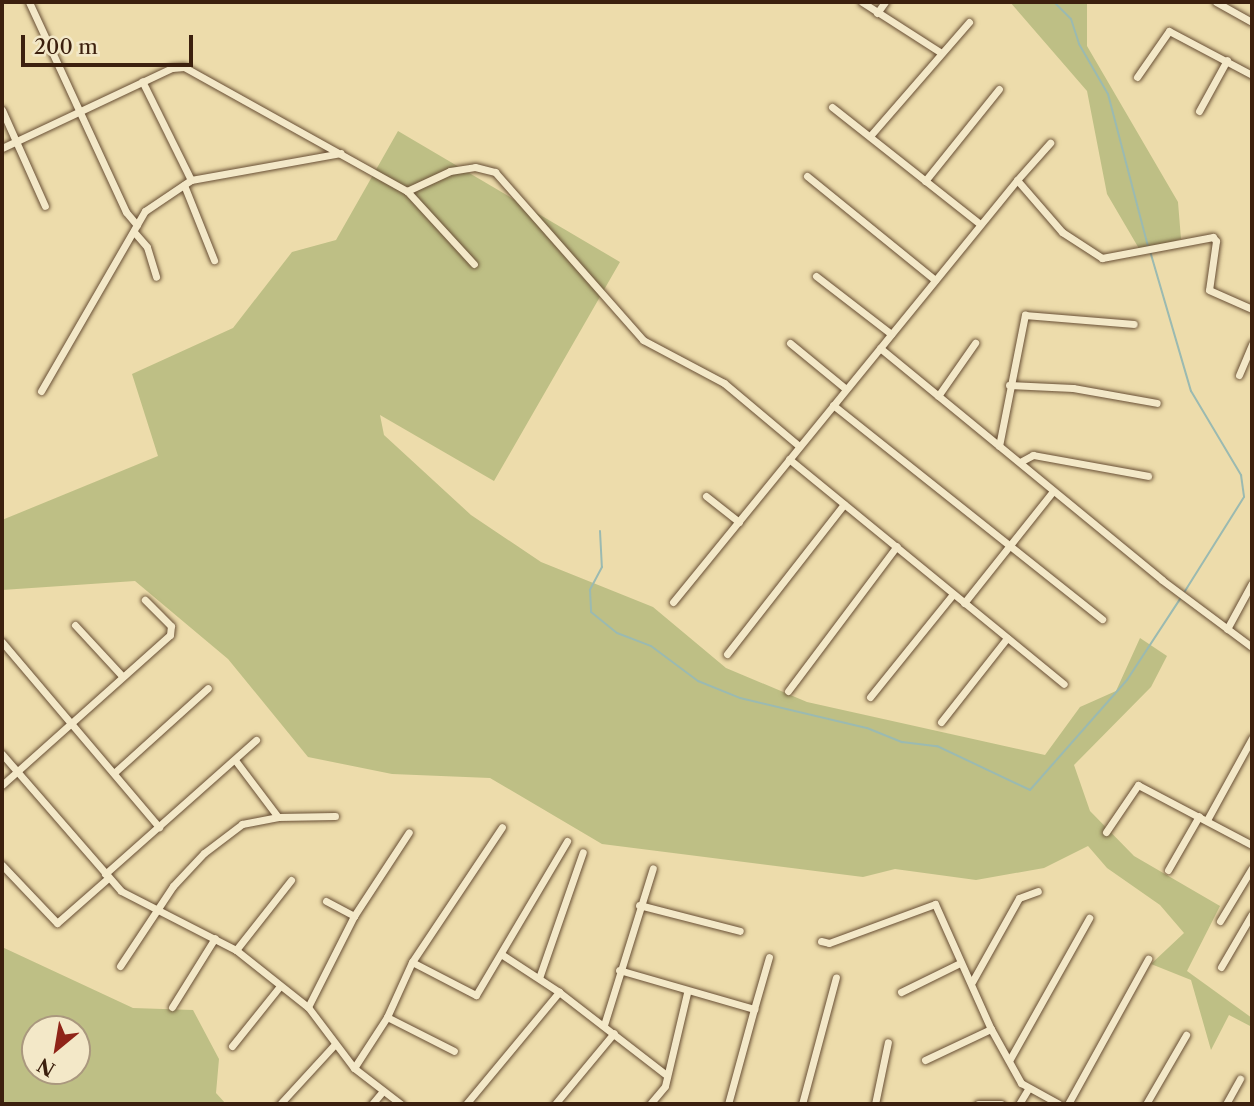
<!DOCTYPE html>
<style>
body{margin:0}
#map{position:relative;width:1254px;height:1106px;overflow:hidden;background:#eddcab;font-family:"Libre Caslon Text",serif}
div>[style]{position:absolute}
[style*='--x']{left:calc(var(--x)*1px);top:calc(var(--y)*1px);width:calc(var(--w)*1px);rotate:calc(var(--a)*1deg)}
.green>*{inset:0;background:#bebf85}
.stream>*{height:2px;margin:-1px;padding:0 1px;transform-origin:1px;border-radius:1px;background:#9bbab1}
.roads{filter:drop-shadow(0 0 2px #684f35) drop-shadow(0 0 2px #684f35)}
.minor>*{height:7px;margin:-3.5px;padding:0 3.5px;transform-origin:3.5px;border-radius:3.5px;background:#f3e8c8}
span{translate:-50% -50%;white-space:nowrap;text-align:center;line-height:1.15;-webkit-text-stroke:6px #f3e8c8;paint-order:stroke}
.frame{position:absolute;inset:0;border:4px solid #3c200e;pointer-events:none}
.north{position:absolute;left:21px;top:1015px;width:70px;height:70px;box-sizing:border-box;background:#f3e8c8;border:2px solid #aa987e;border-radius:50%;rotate:210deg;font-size:19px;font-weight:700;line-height:28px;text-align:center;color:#3c200e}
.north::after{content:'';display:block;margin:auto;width:24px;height:32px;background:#8f2418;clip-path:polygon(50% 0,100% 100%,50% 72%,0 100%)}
.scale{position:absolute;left:21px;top:35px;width:172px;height:32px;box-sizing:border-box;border:4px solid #3c200e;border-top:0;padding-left:9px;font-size:21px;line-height:24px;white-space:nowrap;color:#3c200e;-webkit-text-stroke:5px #f3e8c8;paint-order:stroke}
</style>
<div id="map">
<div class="green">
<div style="clip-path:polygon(1010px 2px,1087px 2px,1087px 46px,1178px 202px,1181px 239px,1141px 252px,1107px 194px,1087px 91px)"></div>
<div style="clip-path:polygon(398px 131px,620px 262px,494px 481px,380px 415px,384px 435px,471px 515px,541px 562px,653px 607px,726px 668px,807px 702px,1045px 755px,1080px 707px,1116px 691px,1140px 638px,1167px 656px,1151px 687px,1074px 765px,1090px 811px,1134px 856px,1220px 906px,1187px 971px,1252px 1018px,1252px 1027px,1229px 1015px,1211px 1050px,1191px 980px,1151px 964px,1184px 933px,1160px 905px,1107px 868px,1088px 846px,1044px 868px,976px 880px,895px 869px,863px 877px,602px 844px,490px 778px,392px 774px,308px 757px,228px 659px,135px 581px,2px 590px,2px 520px,158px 456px,132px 374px,233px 328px,292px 252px,336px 240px)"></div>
<div style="clip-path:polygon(evenodd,2px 947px,133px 1008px,193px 1010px,219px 1059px,216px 1093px,226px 1104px,2px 1104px,2px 947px,35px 1029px,77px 1029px,77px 1071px,35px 1071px,35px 1029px)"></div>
</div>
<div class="stream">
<div style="--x:1054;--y:2;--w:24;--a:45"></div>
<div style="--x:1071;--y:19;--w:26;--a:72"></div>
<div style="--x:1079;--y:44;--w:58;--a:59.9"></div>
<div style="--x:1108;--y:94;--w:157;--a:75.3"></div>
<div style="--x:1150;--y:251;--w:146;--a:73.7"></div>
<div style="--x:1191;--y:391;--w:98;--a:59.2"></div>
<div style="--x:1241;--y:475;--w:22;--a:82"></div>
<div style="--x:1244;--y:497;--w:111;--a:122.1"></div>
<div style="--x:600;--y:531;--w:36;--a:87"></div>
<div style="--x:602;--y:567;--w:26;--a:118"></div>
<div style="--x:590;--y:590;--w:22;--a:87"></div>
<div style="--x:591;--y:612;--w:33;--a:39"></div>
<div style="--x:617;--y:633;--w:36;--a:21"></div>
<div style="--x:651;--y:646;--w:59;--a:36.7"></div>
<div style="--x:698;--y:681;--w:45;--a:22"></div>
<div style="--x:740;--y:698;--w:130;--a:13.3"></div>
<div style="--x:867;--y:728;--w:38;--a:22"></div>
<div style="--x:902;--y:742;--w:35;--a:7"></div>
<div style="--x:937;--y:746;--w:103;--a:25.3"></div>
<div style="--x:1030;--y:790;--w:147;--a:-48.6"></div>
<div style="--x:1127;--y:680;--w:97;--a:-56.8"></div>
</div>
<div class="roads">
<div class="minor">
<div style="--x:29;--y:2;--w:231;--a:65.2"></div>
<div style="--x:126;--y:212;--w:17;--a:50"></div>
<div style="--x:862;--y:2;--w:93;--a:32.7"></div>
<div style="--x:1216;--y:2;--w:41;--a:29.1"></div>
<div style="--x:877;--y:13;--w:14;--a:-54"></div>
<div style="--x:1137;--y:77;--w:56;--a:-55.2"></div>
<div style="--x:1169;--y:31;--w:94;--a:27.9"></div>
<div style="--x:832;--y:107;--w:189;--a:38.3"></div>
<div style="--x:2;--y:110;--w:105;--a:65.9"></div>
<div style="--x:1199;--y:111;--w:58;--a:-61.2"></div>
<div style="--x:870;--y:136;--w:151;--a:-49"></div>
<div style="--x:2;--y:148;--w:188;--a:-25.2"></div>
<div style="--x:172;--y:68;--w:12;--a:-5"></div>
<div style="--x:184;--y:67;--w:255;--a:29.1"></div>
<div style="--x:407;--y:191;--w:99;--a:47.5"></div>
<div style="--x:807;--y:176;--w:165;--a:39.1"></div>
<div style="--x:191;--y:180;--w:152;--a:-10.2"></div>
<div style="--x:1017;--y:180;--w:50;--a:-48.3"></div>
<div style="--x:925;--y:181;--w:118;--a:-51.2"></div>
<div style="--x:184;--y:185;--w:81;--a:68.2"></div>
<div style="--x:407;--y:191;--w:47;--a:-24.9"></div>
<div style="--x:450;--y:171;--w:25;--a:-9"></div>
<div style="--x:475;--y:167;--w:21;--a:14"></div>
<div style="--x:495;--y:172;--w:224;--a:48.6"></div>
<div style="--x:643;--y:340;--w:92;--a:28"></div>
<div style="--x:724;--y:383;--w:97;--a:40"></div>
<div style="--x:135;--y:233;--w:18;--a:49"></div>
<div style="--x:147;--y:247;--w:31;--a:73"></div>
<div style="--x:816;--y:276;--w:95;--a:37.7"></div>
<div style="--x:790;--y:343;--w:72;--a:39.4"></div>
<div style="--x:880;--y:348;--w:365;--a:39.4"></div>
<div style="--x:1162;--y:580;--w:112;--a:36.7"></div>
<div style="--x:1239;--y:375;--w:34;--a:-67"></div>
<div style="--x:1009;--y:385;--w:64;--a:2.7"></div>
<div style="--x:1073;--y:388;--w:85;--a:10.1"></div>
<div style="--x:41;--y:391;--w:208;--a:-60"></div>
<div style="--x:145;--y:211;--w:55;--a:-34"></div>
<div style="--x:191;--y:180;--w:110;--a:-116.3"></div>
<div style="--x:938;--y:396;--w:65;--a:-55.1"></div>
<div style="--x:833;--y:405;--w:344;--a:38.5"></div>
<div style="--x:999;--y:446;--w:134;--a:-78.8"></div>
<div style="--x:1025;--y:315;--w:109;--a:4.7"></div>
<div style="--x:789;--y:459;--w:355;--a:39.3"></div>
<div style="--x:1020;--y:462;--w:15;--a:-28"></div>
<div style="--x:1033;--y:455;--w:117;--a:10.3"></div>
<div style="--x:706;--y:496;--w:42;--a:38.2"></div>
<div style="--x:673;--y:602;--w:544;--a:-50.81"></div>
<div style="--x:1017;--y:180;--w:69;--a:49.1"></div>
<div style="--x:1062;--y:232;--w:48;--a:33"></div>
<div style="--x:1102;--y:258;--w:113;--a:-10.7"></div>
<div style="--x:1213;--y:237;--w:5;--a:53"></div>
<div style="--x:1216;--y:241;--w:49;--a:98.1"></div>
<div style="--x:1209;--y:290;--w:47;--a:23.8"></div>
<div style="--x:964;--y:603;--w:143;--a:-51.5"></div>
<div style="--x:75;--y:625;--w:69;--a:47.3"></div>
<div style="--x:1227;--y:629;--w:52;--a:-61.5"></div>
<div style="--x:2;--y:642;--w:243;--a:49.7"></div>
<div style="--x:727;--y:654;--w:190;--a:-52"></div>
<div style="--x:788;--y:691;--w:181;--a:-53.1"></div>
<div style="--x:870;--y:697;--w:132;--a:-51.1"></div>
<div style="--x:941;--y:722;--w:107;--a:-51.8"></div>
<div style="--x:2;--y:754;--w:181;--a:49"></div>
<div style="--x:121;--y:891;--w:129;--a:27.2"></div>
<div style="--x:236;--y:950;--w:92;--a:38.4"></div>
<div style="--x:308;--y:1007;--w:76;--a:53"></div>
<div style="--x:354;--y:1068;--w:59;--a:37.5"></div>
<div style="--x:235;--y:760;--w:71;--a:53"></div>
<div style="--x:115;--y:772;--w:125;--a:-42.1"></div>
<div style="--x:2;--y:785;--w:225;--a:-41.8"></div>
<div style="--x:170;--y:635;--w:9;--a:-84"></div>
<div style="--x:171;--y:626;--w:37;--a:-135"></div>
<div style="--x:1207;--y:820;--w:94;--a:-61.2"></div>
<div style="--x:1106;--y:832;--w:57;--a:-55.8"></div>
<div style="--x:1138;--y:785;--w:129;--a:27.8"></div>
<div style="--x:2;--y:865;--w:80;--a:46.5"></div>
<div style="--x:57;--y:923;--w:68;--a:-41.4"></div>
<div style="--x:1168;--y:870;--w:62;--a:-60.1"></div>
<div style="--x:105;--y:874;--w:202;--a:-41.6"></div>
<div style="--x:326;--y:901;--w:32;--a:28"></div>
<div style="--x:639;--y:905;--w:104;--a:14.4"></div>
<div style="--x:1220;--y:921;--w:62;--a:-58.9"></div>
<div style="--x:821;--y:941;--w:8;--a:14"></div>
<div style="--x:829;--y:943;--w:113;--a:-20.2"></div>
<div style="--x:935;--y:904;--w:137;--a:65.9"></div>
<div style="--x:991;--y:1029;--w:62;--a:60.9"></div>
<div style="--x:1021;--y:1083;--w:43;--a:28.9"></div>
<div style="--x:236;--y:950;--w:89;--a:-51.8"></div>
<div style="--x:501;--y:954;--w:69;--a:33.2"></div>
<div style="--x:559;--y:992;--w:134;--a:37.7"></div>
<div style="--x:412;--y:962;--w:72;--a:27.3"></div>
<div style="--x:476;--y:995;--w:179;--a:-59.4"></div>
<div style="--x:120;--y:966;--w:96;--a:-56.5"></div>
<div style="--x:173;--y:886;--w:45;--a:-46.8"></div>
<div style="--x:204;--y:853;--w:48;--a:-37.3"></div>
<div style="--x:242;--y:824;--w:37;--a:-11"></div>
<div style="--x:278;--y:817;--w:57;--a:-1"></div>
<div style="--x:1221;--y:967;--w:61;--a:-59.7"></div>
<div style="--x:619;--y:970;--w:141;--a:16.1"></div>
<div style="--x:754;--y:1009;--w:98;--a:105.3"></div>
<div style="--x:539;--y:978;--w:133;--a:-70.8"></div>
<div style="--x:972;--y:982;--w:96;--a:-60.8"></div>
<div style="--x:1019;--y:898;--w:20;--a:-20"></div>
<div style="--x:901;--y:992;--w:66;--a:-26.2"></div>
<div style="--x:172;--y:1007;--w:81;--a:-58.1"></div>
<div style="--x:308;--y:1007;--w:102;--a:-63.2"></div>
<div style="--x:354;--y:916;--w:100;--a:-56.8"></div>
<div style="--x:754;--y:1009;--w:54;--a:-73.9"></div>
<div style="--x:387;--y:1017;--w:75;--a:26.9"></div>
<div style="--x:604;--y:1025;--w:164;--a:-72.7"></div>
<div style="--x:232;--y:1046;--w:77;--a:-51.3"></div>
<div style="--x:1010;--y:1059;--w:162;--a:-60.7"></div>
<div style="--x:925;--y:1060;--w:73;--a:-25.2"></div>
<div style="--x:354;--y:1068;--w:61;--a:-57.1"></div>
<div style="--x:387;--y:1017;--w:60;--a:-65.6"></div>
<div style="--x:412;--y:962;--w:162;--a:-56.3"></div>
<div style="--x:280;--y:1104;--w:80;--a:-47.5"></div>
<div style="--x:372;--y:1104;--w:17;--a:-50"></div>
<div style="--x:466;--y:1104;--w:146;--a:-50.3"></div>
<div style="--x:555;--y:1104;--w:92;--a:-50.3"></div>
<div style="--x:650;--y:1104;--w:23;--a:-50"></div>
<div style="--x:665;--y:1086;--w:96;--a:-76.7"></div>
<div style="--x:802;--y:1104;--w:131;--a:-75"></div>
<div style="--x:875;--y:1104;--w:63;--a:-78.2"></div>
<div style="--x:978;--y:1104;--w:23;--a:0"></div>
<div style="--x:1019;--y:1104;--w:17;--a:-59"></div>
<div style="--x:1068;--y:1104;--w:166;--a:-61.1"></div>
<div style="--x:1146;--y:1104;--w:80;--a:-59.9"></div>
<div style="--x:1226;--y:1104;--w:29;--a:-61"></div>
</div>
</div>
<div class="frame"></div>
<div class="north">N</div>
<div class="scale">200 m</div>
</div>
